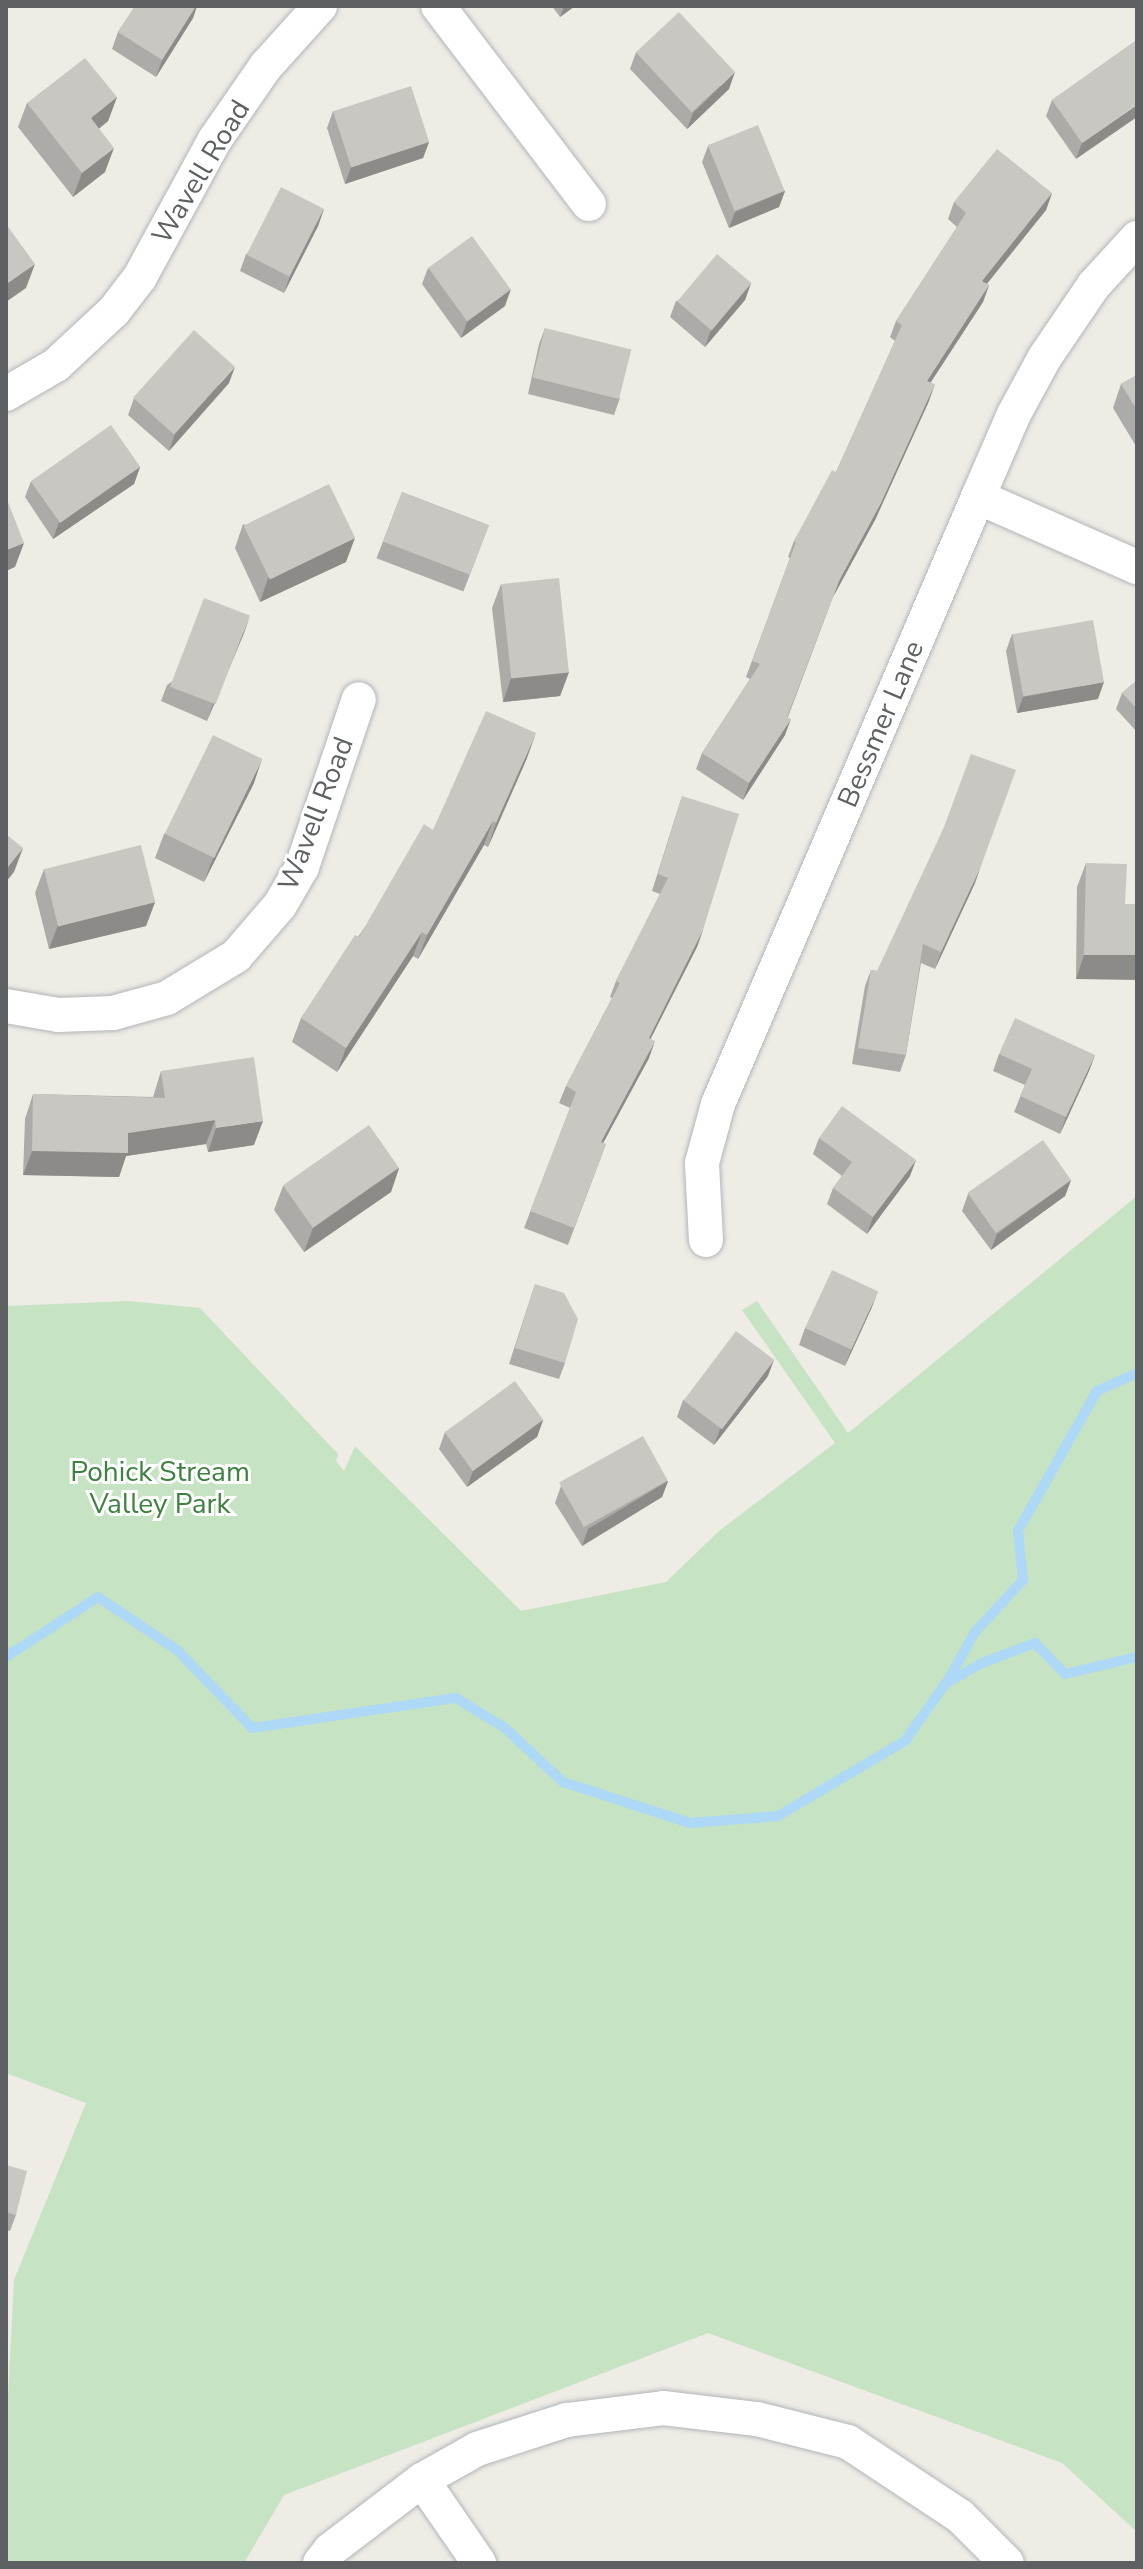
<!DOCTYPE html>
<style>
body{margin:0}
#map{position:relative;width:1143px;height:2569px;overflow:hidden;background:#eeece5;font-family:"Nunito Sans",sans-serif}
div>[style]{position:absolute}
[style*='--x']{left:calc(var(--x)*1px);top:calc(var(--y)*1px);width:calc(var(--w)*1px);rotate:calc(var(--a)*1deg)}
.green>*{inset:0;background:#c6e3c4}
.stream>*{height:10px;margin:-5px;padding:0 5px;transform-origin:5px;border-radius:5px;background:#add9f7}
.roads{filter:drop-shadow(0 0 2px #b2b5b9) drop-shadow(0 0 2px #b2b5b9)}
.minor>*{height:34px;margin:-17px;padding:0 17px;transform-origin:17px;border-radius:17px;background:#fff}
.wall>*{inset:0;background:#adaba7;transform-origin:0 0}
.shaded-wall>*{inset:0;background:#8d8b88}
.building>*{inset:0;background:#c9c7c2;transform-origin:0 0}
span{translate:-50% -50%;white-space:nowrap;text-align:center;line-height:1.15;-webkit-text-stroke:6px #fff;paint-order:stroke}
.street-label{font-size:28px;color:#5d6164}
.park-label{font-size:28px;color:#3e823f}
.frame{position:absolute;inset:0;border:8px solid #5d6164;pointer-events:none}
</style>
<div id="map">
<div class="green">
<div style="clip-path:polygon(1137px 1196px,1137px 2532px,1062px 2463px,708px 2333px,284px 2495px,244px 2563px,6px 2563px,6px 2434px,14px 2280px,86px 2103px,6px 2073px,6px 1306px,129px 1301px,200px 1308px,338px 1454px,336px 1461px,344px 1471px,355px 1446px,521px 1611px,666px 1582px,719px 1531px,835px 1443px,742px 1310px,757px 1301px,848px 1433px)"></div>
</div>
<div class="stream">
<div style="--x:6;--y:1657;--w:110;--a:-33.1"></div>
<div style="--x:98;--y:1597;--w:95;--a:33.9"></div>
<div style="--x:177;--y:1650;--w:108;--a:46.1"></div>
<div style="--x:252;--y:1728;--w:206;--a:-8.4"></div>
<div style="--x:456;--y:1698;--w:57;--a:31.5"></div>
<div style="--x:505;--y:1728;--w:79;--a:43"></div>
<div style="--x:563;--y:1782;--w:133;--a:17.9"></div>
<div style="--x:690;--y:1823;--w:88;--a:-4.5"></div>
<div style="--x:778;--y:1816;--w:147;--a:-30.6"></div>
<div style="--x:905;--y:1741;--w:70;--a:-54.9"></div>
<div style="--x:945;--y:1684;--w:43;--a:-29.6"></div>
<div style="--x:982;--y:1663;--w:57;--a:-20.7"></div>
<div style="--x:1035;--y:1643;--w:43;--a:45.9"></div>
<div style="--x:1065;--y:1674;--w:74;--a:-13.3"></div>
<div style="--x:947;--y:1682;--w:57;--a:-60.8"></div>
<div style="--x:975;--y:1632;--w:71;--a:-47.3"></div>
<div style="--x:1023;--y:1580;--w:49;--a:-95.8"></div>
<div style="--x:1018;--y:1531;--w:161;--a:-60.6"></div>
<div style="--x:1097;--y:1391;--w:44;--a:-24.2"></div>
</div>
<div class="roads">
<div class="minor">
<div style="--x:438;--y:6;--w:249;--a:52.7"></div>
<div style="--x:6;--y:394;--w:58;--a:-30.1"></div>
<div style="--x:56;--y:365;--w:79;--a:-43"></div>
<div style="--x:114;--y:311;--w:43;--a:-52.6"></div>
<div style="--x:140;--y:277;--w:155;--a:-61.4"></div>
<div style="--x:214;--y:141;--w:91;--a:-55.3"></div>
<div style="--x:266;--y:66;--w:81;--a:-48"></div>
<div style="--x:978;--y:497;--w:174;--a:23.8"></div>
<div style="--x:6;--y:1006;--w:53;--a:9.8"></div>
<div style="--x:58;--y:1015;--w:55;--a:-2.1"></div>
<div style="--x:113;--y:1013;--w:56;--a:-15.5"></div>
<div style="--x:167;--y:998;--w:81;--a:-31.3"></div>
<div style="--x:236;--y:956;--w:67;--a:-49.2"></div>
<div style="--x:280;--y:905;--w:44;--a:-59.9"></div>
<div style="--x:302;--y:867;--w:177;--a:-71.3"></div>
<div style="--x:706;--y:1240;--w:77;--a:-93"></div>
<div style="--x:702;--y:1163;--w:61;--a:-74.8"></div>
<div style="--x:718;--y:1104;--w:660;--a:-66.81"></div>
<div style="--x:978;--y:497;--w:90;--a:-66.6"></div>
<div style="--x:1014;--y:414;--w:65;--a:-61.5"></div>
<div style="--x:1045;--y:357;--w:87;--a:-55.8"></div>
<div style="--x:1094;--y:285;--w:64;--a:-47.5"></div>
<div style="--x:422;--y:2480;--w:101;--a:55.5"></div>
<div style="--x:320;--y:2563;--w:16;--a:-52"></div>
<div style="--x:330;--y:2550;--w:116;--a:-37.3"></div>
<div style="--x:422;--y:2480;--w:63;--a:-29.4"></div>
<div style="--x:477;--y:2449;--w:95;--a:-17.9"></div>
<div style="--x:567;--y:2420;--w:97;--a:-7.1"></div>
<div style="--x:663;--y:2408;--w:95;--a:6.7"></div>
<div style="--x:757;--y:2419;--w:94;--a:14.2"></div>
<div style="--x:848;--y:2442;--w:134;--a:33.5"></div>
<div style="--x:960;--y:2516;--w:66;--a:45"></div>
</div>
</div>
<div class="wall">
<div style="clip-path:polygon(135px 6px,197px 6px,193px 18px,156px 77px,112px 49px,118px 32px)"></div>
<div style="clip-path:polygon(552px 6px,575px 6px,560px 17px)"></div>
<div style="clip-path:polygon(1137px 40px,1076px 159px,1046px 116px,1052px 100px)"></div>
<div style="clip-path:polygon(636px 52px,729px 89px,687px 129px,630px 69px)"></div>
<div style="clip-path:polygon(117px 97px,108px 121px,99px 129px,105px 172px,73px 197px,18px 127px,27px 103px)"></div>
<div style="clip-path:polygon(333px 111px,429px 142px,423px 158px,345px 184px,327px 128px)"></div>
<div style="clip-path:polygon(708px 146px,785px 191px,779px 207px,729px 228px,702px 162px)"></div>
<div style="clip-path:polygon(1052px 193px,1046px 210px,987px 284px,989px 285px,983px 302px,931px 382px,929px 401px,875px 520px,833px 597px,788px 717px,785px 735px,743px 800px,696px 769px,702px 753px,750px 679px,746px 677px,790px 558px,788px 557px,794px 541px,836px 472px,895px 341px,890px 337px,896px 321px,957px 227px,948px 219px,954px 202px)"></div>
<div style="clip-path:polygon(324px 209px,318px 226px,284px 293px,240px 271px,246px 254px)"></div>
<div style="clip-path:polygon(428px 268px,505px 306px,461px 338px,422px 284px)"></div>
<div style="clip-path:polygon(751px 283px,745px 300px,705px 347px,670px 317px,676px 301px)"></div>
<div style="clip-path:polygon(545px 328px,620px 398px,614px 415px,528px 394px,539px 344px)"></div>
<div style="clip-path:polygon(1137px 375px,1137px 448px,1113px 408px,1121px 384px)"></div>
<div style="clip-path:polygon(229px 383px,169px 451px,128px 415px,134px 398px)"></div>
<div style="clip-path:polygon(140px 467px,134px 484px,53px 539px,25px 497px,31px 481px)"></div>
<div style="left:402px;top:492px;width:93px;height:71px;rotate:21deg"></div>
<div style="clip-path:polygon(243px 524px,346px 562px,260px 602px,235px 548px)"></div>
<div style="clip-path:polygon(501px 584px,569px 672px,560px 696px,503px 702px,492px 608px)"></div>
<div style="clip-path:polygon(244px 633px,207px 721px,161px 701px,167px 685px)"></div>
<div style="clip-path:polygon(1012px 634px,1098px 699px,1017px 713px,1006px 651px)"></div>
<div style="clip-path:polygon(1137px 680px,1137px 732px,1116px 709px,1122px 693px)"></div>
<div style="clip-path:polygon(527px 758px,488px 847px,484px 845px,418px 959px,413px 956px,337px 1072px,292px 1042px,301px 1018px,433px 830px)"></div>
<div style="clip-path:polygon(254px 783px,204px 882px,155px 858px,164px 834px)"></div>
<div style="clip-path:polygon(682px 796px,703px 930px,697px 947px,650px 1039px,649px 1058px,603px 1143px,606px 1144px,568px 1245px,524px 1228px,570px 1108px,559px 1103px,566px 1086px,612px 998px,610px 997px,616px 981px,660px 894px,652px 891px)"></div>
<div style="clip-path:polygon(1086px 863px,1125px 904px,1076px 979px,1077px 887px)"></div>
<div style="clip-path:polygon(44px 869px,155px 902px,146px 926px,49px 949px,35px 893px)"></div>
<div style="clip-path:polygon(975px 883px,935px 969px,921px 963px,906px 1055px,900px 1072px,852px 1064px,865px 986px,871px 970px,877px 971px)"></div>
<div style="clip-path:polygon(999px 1054px,1095px 1055px,1089px 1071px,1060px 1134px,1014px 1112px,1025px 1085px,993px 1071px)"></div>
<div style="clip-path:polygon(161px 1071px,254px 1145px,208px 1152px,206px 1144px,126px 1156px,119px 1177px,23px 1175px,25px 1119px,33px 1094px,153px 1097px)"></div>
<div style="clip-path:polygon(819px 1138px,910px 1176px,867px 1234px,827px 1204px,833px 1188px,842px 1176px,813px 1154px)"></div>
<div style="clip-path:polygon(399px 1168px,391px 1192px,304px 1252px,274px 1210px,283px 1186px)"></div>
<div style="clip-path:polygon(1071px 1180px,1065px 1196px,991px 1250px,962px 1211px,968px 1194px)"></div>
<div style="clip-path:polygon(535px 1284px,565px 1363px,559px 1379px,509px 1364px)"></div>
<div style="clip-path:polygon(872px 1307px,845px 1366px,799px 1345px,805px 1328px)"></div>
<div style="clip-path:polygon(768px 1376px,714px 1445px,677px 1417px,683px 1400px)"></div>
<div style="clip-path:polygon(543px 1420px,537px 1437px,467px 1487px,439px 1449px,445px 1432px)"></div>
<div style="clip-path:polygon(668px 1481px,662px 1497px,582px 1546px,555px 1503px,561px 1486px)"></div>
<div style="clip-path:polygon(6px 2165px,16px 2215px,10px 2231px,6px 2230px)"></div>
</div>
<div class="shaded-wall">
<div style="clip-path:polygon(196px 6px,197px 6px,193px 18px,156px 77px,162px 60px)"></div>
<div style="clip-path:polygon(564px 6px,575px 6px,560px 17px)"></div>
<div style="clip-path:polygon(735px 72px,729px 89px,687px 129px,693px 113px)"></div>
<div style="clip-path:polygon(117px 97px,108px 121px,82px 142px,91px 118px)"></div>
<div style="clip-path:polygon(1137px 105px,1137px 117px,1076px 159px,1082px 143px)"></div>
<div style="clip-path:polygon(429px 142px,423px 158px,345px 184px,351px 167px)"></div>
<div style="clip-path:polygon(114px 148px,105px 172px,73px 197px,82px 173px)"></div>
<div style="clip-path:polygon(785px 191px,779px 207px,729px 228px,735px 212px)"></div>
<div style="clip-path:polygon(1052px 193px,1046px 210px,976px 297px,982px 281px)"></div>
<div style="clip-path:polygon(324px 209px,318px 226px,284px 293px,290px 276px)"></div>
<div style="clip-path:polygon(35px 264px,26px 288px,6px 302px,6px 284px)"></div>
<div style="clip-path:polygon(751px 283px,745px 300px,705px 347px,711px 330px)"></div>
<div style="clip-path:polygon(989px 285px,983px 302px,921px 397px,927px 381px)"></div>
<div style="clip-path:polygon(511px 289px,505px 306px,461px 338px,467px 322px)"></div>
<div style="clip-path:polygon(235px 367px,229px 383px,169px 451px,175px 434px)"></div>
<div style="clip-path:polygon(935px 384px,929px 401px,875px 520px,833px 597px,839px 581px)"></div>
<div style="clip-path:polygon(140px 467px,134px 484px,53px 539px,59px 522px)"></div>
<div style="clip-path:polygon(355px 538px,346px 562px,260px 602px,268px 578px)"></div>
<div style="clip-path:polygon(24px 543px,15px 567px,6px 571px,6px 550px)"></div>
<div style="clip-path:polygon(250px 616px,244px 633px,207px 721px,213px 704px)"></div>
<div style="clip-path:polygon(569px 672px,560px 696px,503px 702px,511px 678px)"></div>
<div style="clip-path:polygon(1104px 682px,1098px 699px,1017px 713px,1023px 697px)"></div>
<div style="clip-path:polygon(791px 719px,785px 735px,743px 800px,749px 783px)"></div>
<div style="clip-path:polygon(536px 733px,527px 758px,488px 847px,496px 823px)"></div>
<div style="clip-path:polygon(262px 759px,254px 783px,204px 882px,213px 858px)"></div>
<div style="clip-path:polygon(493px 821px,484px 845px,418px 959px,427px 935px)"></div>
<div style="clip-path:polygon(23px 848px,14px 872px,6px 882px,6px 869px)"></div>
<div style="clip-path:polygon(981px 866px,975px 883px,935px 969px,941px 952px)"></div>
<div style="clip-path:polygon(155px 902px,146px 926px,49px 949px,58px 925px)"></div>
<div style="clip-path:polygon(703px 930px,697px 947px,643px 1054px,649px 1038px)"></div>
<div style="clip-path:polygon(422px 932px,413px 956px,337px 1072px,346px 1048px)"></div>
<div style="clip-path:polygon(1084px 955px,1137px 955px,1137px 980px,1076px 979px)"></div>
<div style="clip-path:polygon(655px 1041px,649px 1058px,595px 1158px,601px 1142px)"></div>
<div style="clip-path:polygon(1095px 1055px,1089px 1071px,1060px 1134px,1066px 1117px)"></div>
<div style="clip-path:polygon(215px 1120px,206px 1144px,126px 1156px,119px 1177px,23px 1175px,32px 1151px,128px 1133px)"></div>
<div style="clip-path:polygon(263px 1121px,254px 1145px,208px 1152px,216px 1128px)"></div>
<div style="clip-path:polygon(916px 1160px,910px 1176px,867px 1234px,873px 1217px)"></div>
<div style="clip-path:polygon(399px 1168px,391px 1192px,304px 1252px,313px 1228px)"></div>
<div style="clip-path:polygon(1071px 1180px,1065px 1196px,991px 1250px,997px 1234px)"></div>
<div style="clip-path:polygon(878px 1291px,872px 1307px,845px 1366px,851px 1350px)"></div>
<div style="clip-path:polygon(774px 1360px,768px 1376px,714px 1445px,720px 1429px)"></div>
<div style="clip-path:polygon(543px 1420px,537px 1437px,467px 1487px,473px 1471px)"></div>
<div style="clip-path:polygon(668px 1481px,662px 1497px,582px 1546px,588px 1529px)"></div>
</div>
<div class="building">
<div style="clip-path:polygon(135px 6px,196px 6px,162px 60px,118px 32px)"></div>
<div style="left:679px;top:12px;width:82px;height:59px;rotate:47deg"></div>
<div style="clip-path:polygon(1137px 40px,1137px 105px,1082px 143px,1052px 100px)"></div>
<div style="clip-path:polygon(85px 58px,117px 97px,91px 118px,114px 148px,82px 173px,27px 103px)"></div>
<div style="left:411px;top:86px;width:59px;height:82px;rotate:72deg"></div>
<div style="left:758px;top:125px;width:71px;height:54px;rotate:68deg"></div>
<div style="clip-path:polygon(997px 149px,1052px 193px,982px 281px,989px 285px,927px 381px,935px 384px,881px 503px,839px 581px,787px 717px,791px 719px,749px 783px,702px 753px,760px 664px,752px 661px,796px 542px,794px 541px,832px 470px,836px 472px,902px 325px,896px 321px,966px 213px,954px 202px)"></div>
<div style="left:281px;top:187px;width:48px;height:76px;rotate:27deg"></div>
<div style="clip-path:polygon(6px 224px,35px 264px,6px 284px)"></div>
<div style="left:472px;top:236px;width:66px;height:54px;rotate:54deg"></div>
<div style="left:717px;top:254px;width:45px;height:62px;rotate:40deg"></div>
<div style="left:545px;top:328px;width:89px;height:51px;rotate:14deg"></div>
<div style="left:194px;top:330px;width:55px;height:91px;rotate:42deg"></div>
<div style="clip-path:polygon(1137px 375px,1137px 410px,1121px 384px)"></div>
<div style="left:111px;top:425px;width:51px;height:98px;rotate:55deg"></div>
<div style="left:329px;top:484px;width:60px;height:95px;rotate:64deg"></div>
<div style="left:402px;top:492px;width:93px;height:53px;rotate:21deg"></div>
<div style="clip-path:polygon(6px 497px,24px 543px,6px 550px)"></div>
<div style="left:559px;top:578px;width:95px;height:58px;rotate:84deg"></div>
<div style="left:204px;top:598px;width:49px;height:95px;rotate:21deg"></div>
<div style="left:1093px;top:620px;width:63px;height:82px;rotate:80deg"></div>
<div style="clip-path:polygon(1137px 680px,1137px 709px,1122px 693px)"></div>
<div style="clip-path:polygon(486px 711px,536px 733px,496px 823px,493px 821px,427px 935px,422px 932px,346px 1048px,301px 1018px,355px 935px,359px 937px,424px 824px,433px 830px)"></div>
<div style="left:213px;top:735px;width:55px;height:110px;rotate:26deg"></div>
<div style="clip-path:polygon(971px 754px,1016px 770px,981px 866px,941px 952px,923px 944px,906px 1055px,858px 1048px,871px 970px,877px 971px,944px 827px)"></div>
<div style="clip-path:polygon(682px 796px,739px 814px,703px 930px,649px 1038px,655px 1041px,601px 1142px,606px 1144px,574px 1228px,530px 1211px,576px 1092px,566px 1086px,620px 983px,616px 981px,668px 878px,658px 874px)"></div>
<div style="clip-path:polygon(6px 834px,23px 848px,6px 869px)"></div>
<div style="left:141px;top:845px;width:59px;height:100px;rotate:76deg"></div>
<div style="clip-path:polygon(1086px 863px,1127px 864px,1125px 904px,1137px 904px,1137px 955px,1084px 955px)"></div>
<div style="clip-path:polygon(1015px 1018px,1095px 1055px,1066px 1117px,1020px 1096px,1032px 1069px,999px 1054px)"></div>
<div style="clip-path:polygon(254px 1057px,263px 1121px,216px 1128px,215px 1120px,128px 1133px,128px 1153px,32px 1151px,33px 1094px,165px 1098px,161px 1071px)"></div>
<div style="clip-path:polygon(842px 1106px,916px 1160px,873px 1217px,833px 1188px,852px 1162px,819px 1138px)"></div>
<div style="left:369px;top:1125px;width:52px;height:105px;rotate:55deg"></div>
<div style="left:1043px;top:1140px;width:49px;height:92px;rotate:55deg"></div>
<div style="left:832px;top:1270px;width:51px;height:64px;rotate:25deg"></div>
<div style="clip-path:polygon(535px 1284px,564px 1293px,578px 1319px,565px 1363px,515px 1348px)"></div>
<div style="left:736px;top:1331px;width:48px;height:87px;rotate:37deg"></div>
<div style="left:515px;top:1381px;width:48px;height:87px;rotate:54deg"></div>
<div style="left:643px;top:1436px;width:51px;height:96px;rotate:61deg"></div>
<div style="clip-path:polygon(6px 2165px,27px 2171px,16px 2215px,6px 2212px)"></div>
</div>
<div class="street-label">
<span style="left:201px;top:172px;rotate:-59deg">Wavell Road</span>
<span style="left:881px;top:724px;rotate:-67deg">Bessmer Lane</span>
<span style="left:316px;top:814px;rotate:-69deg">Wavell Road</span>
</div>
<div class="park-label">
<span style="left:160px;top:1488px">Pohick Stream<br>Valley Park</span>
</div>
<div class="frame"></div>
</div>
